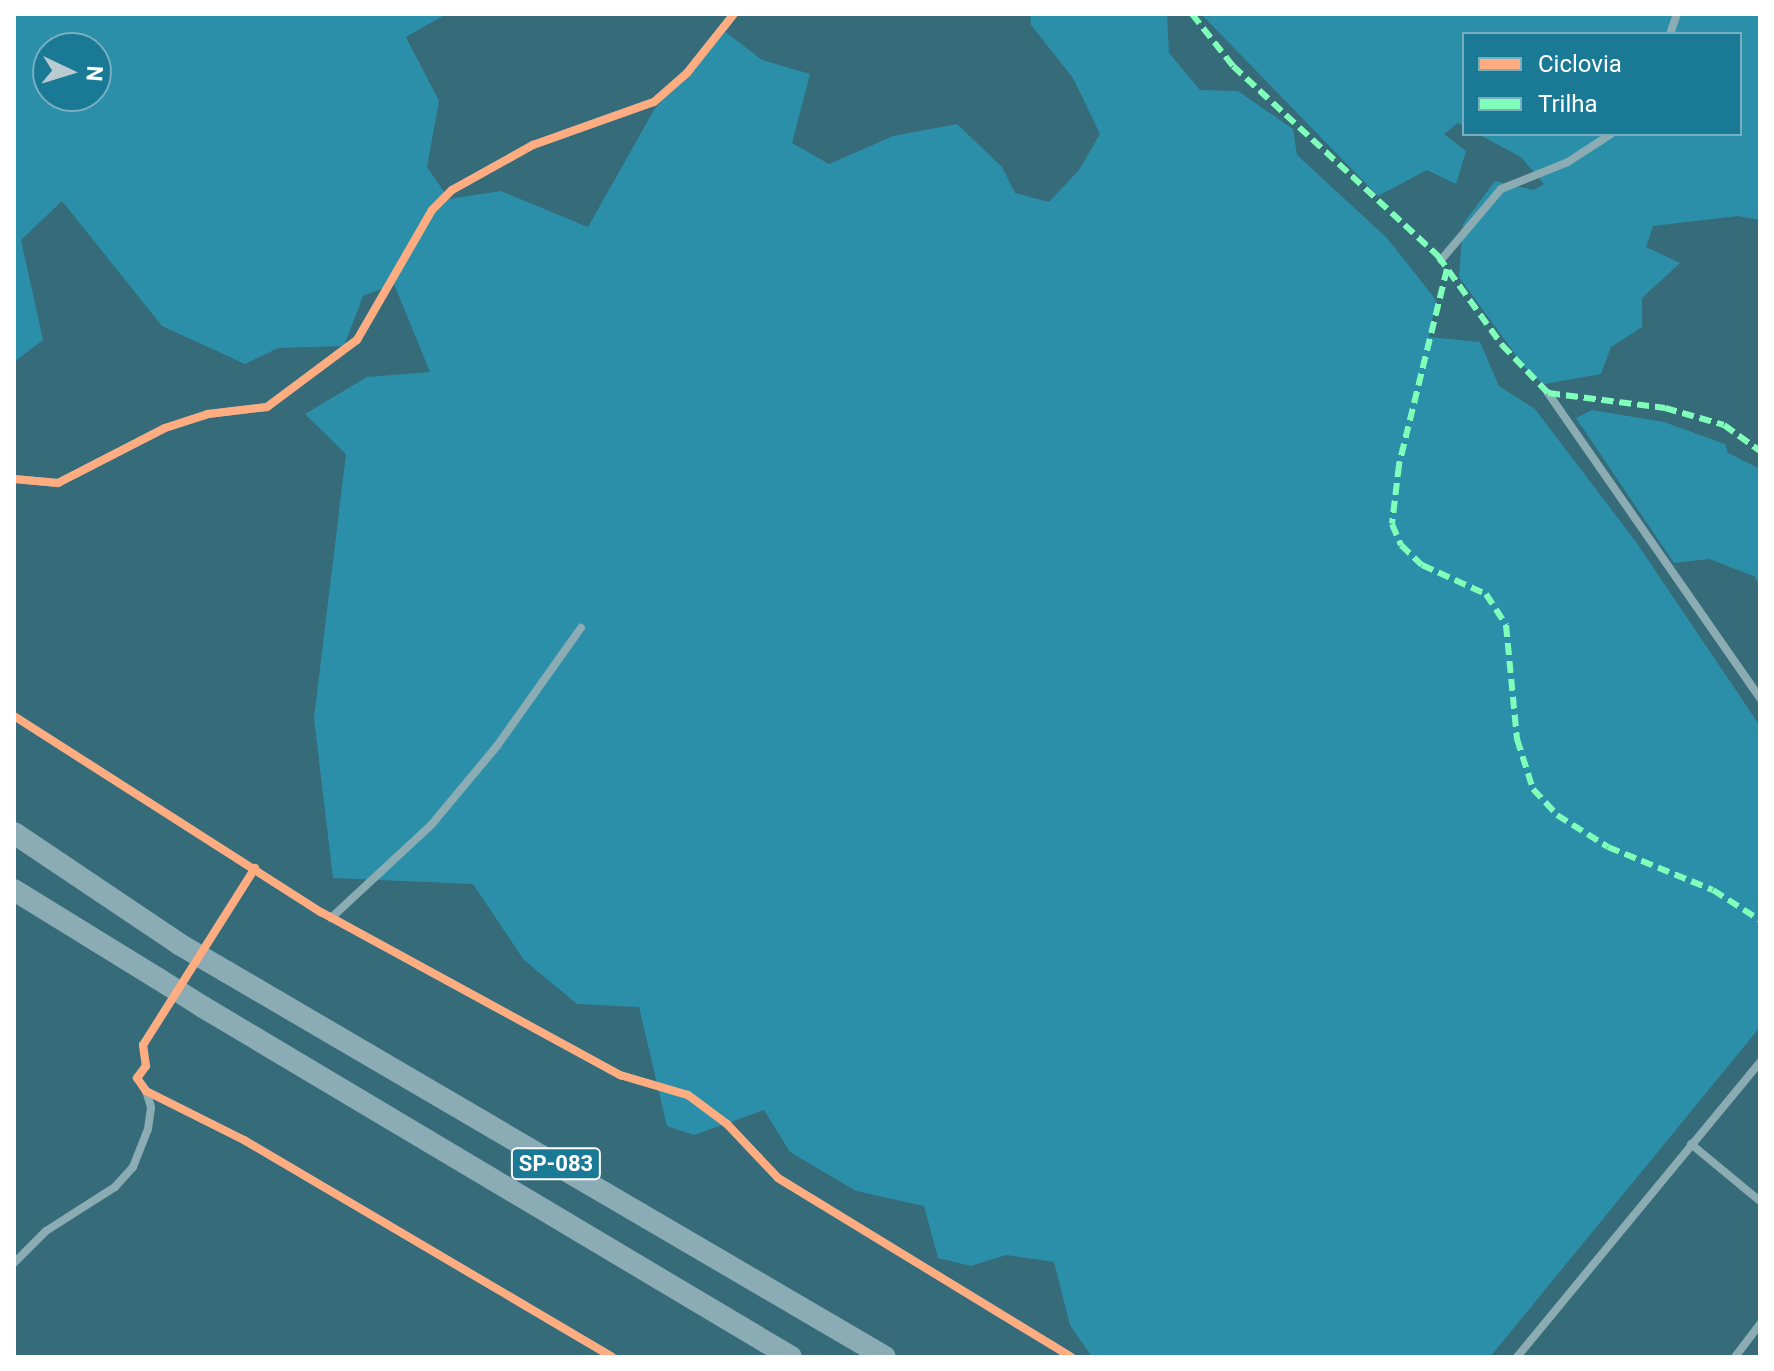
<!DOCTYPE html>
<style>
body{margin:0}
#map{position:relative;width:1774px;height:1371px;overflow:hidden;background:#366b79;font-family:Roboto,sans-serif}
div>[style]{position:absolute}
[style*='--x']{left:calc(var(--x)*1px);top:calc(var(--y)*1px);width:calc(var(--w)*1px);rotate:calc(var(--a)*1deg)}
.green>*{inset:0;background:#2c8fa9}
.street>*{height:8px;margin:-4px;padding:0 4px;transform-origin:4px;border-radius:4px;background:#8cacb4}
.highway>*{height:22px;margin:-11px;padding:0 11px;transform-origin:11px;border-radius:11px;background:#8bacb4}
.highway-bridge>*{height:22px;margin:-11px;padding:0 11px;transform-origin:11px;border-radius:11px;background:#8bacb4}
.quiet>*{height:6px;margin-top:-3px;transform-origin:0;background:repeating-linear-gradient(90deg,#80ffba 0 12px,transparent 0 18px)}
.cycleway>*{height:8px;margin:-4px;padding:0 4px;transform-origin:4px;border-radius:4px;background:#ffac80}
span{translate:-50% -50%;white-space:nowrap;text-align:center;line-height:1.15;-webkit-text-stroke:8px #1a7a95;paint-order:stroke}
.shield-label span{padding:2px 6px;background:#1a7a95;border:2px solid;border-radius:6px;-webkit-text-stroke-width:0}
.shield-label{font-size:22px;color:#fff;font-weight:700}
.frame{position:absolute;inset:0;border:16px solid #fff;pointer-events:none}
.legend{position:absolute;left:1462px;top:32px;width:280px;height:104px;box-sizing:border-box;background:#1a7a95;border:2px solid #76afbf;margin:0;padding:10px 14px;list-style:none;font-size:24px;color:#fff}
.legend li{display:flex;align-items:center;gap:16px;height:40px}
.legend b{width:40px;border:2px solid #76afbf}
.north{position:absolute;left:32px;top:32px;width:80px;height:80px;box-sizing:border-box;background:#1a7a95;border:2px solid #76afbf;border-radius:50%;rotate:94deg;font-size:22px;font-weight:700;line-height:32px;text-align:center;color:#fff}
.north::after{content:'';display:block;margin:auto;width:28px;height:36px;background:#b9cbd0;clip-path:polygon(50% 0,100% 100%,50% 72%,0 100%)}
</style>
<div id="map">
<div class="green">
<div style="clip-path:polygon(evenodd,14px 14px,446px 14px,406px 37px,439px 101px,427px 167px,449px 199px,501px 191px,588px 227px,654px 110px,723px 30px,762px 60px,810px 74px,792px 143px,829px 164px,893px 136px,957px 124px,1002px 167px,1015px 193px,1049px 202px,1079px 170px,1100px 134px,1073px 78px,1031px 25px,1030px 14px,1167px 14px,1169px 53px,1200px 90px,1238px 91px,1293px 129px,1297px 155px,1387px 238px,1436px 300px,1429px 337px,1480px 342px,1499px 386px,1535px 409px,1636px 542px,1760px 726px,1760px 1027px,1490px 1357px,1092px 1357px,1070px 1325px,1054px 1262px,1006px 1255px,971px 1266px,938px 1258px,924px 1206px,856px 1191px,790px 1152px,764px 1110px,694px 1135px,667px 1126px,639px 1007px,577px 1004px,524px 960px,473px 884px,333px 878px,314px 718px,346px 454px,305px 414px,367px 377px,430px 372px,394px 284px,363px 296px,344px 346px,278px 348px,245px 364px,162px 326px,62px 201px,21px 240px,43px 340px,14px 362px,14px 14px,48px 48px,96px 48px,96px 96px,48px 96px,48px 48px)"></div>
<div style="clip-path:polygon(1201px 14px,1760px 14px,1760px 220px,1738px 216px,1653px 226px,1646px 247px,1680px 263px,1642px 298px,1642px 327px,1611px 347px,1601px 374px,1544px 384px,1529px 373px,1459px 277px,1463px 224px,1495px 181px,1534px 190px,1544px 184px,1521px 157px,1478px 134px,1740px 134px,1740px 34px,1464px 34px,1464px 126px,1458px 123px,1444px 134px,1466px 151px,1456px 184px,1427px 170px,1378px 196px)"></div>
<div style="clip-path:polygon(1592px 410px,1664px 422px,1725px 444px,1728px 453px,1760px 469px,1760px 585px,1754px 576px,1709px 559px,1674px 563px,1576px 418px)"></div>
</div>
<div class="street">
<div style="--x:1670;--y:34;--w:21;--a:-71"></div>
<div style="--x:1441;--y:260;--w:93;--a:-49.8"></div>
<div style="--x:1501;--y:189;--w:72;--a:-21.9"></div>
<div style="--x:1568;--y:162;--w:51;--a:-33.1"></div>
<div style="--x:1548;--y:393;--w:371;--a:55.2"></div>
<div style="--x:14;--y:479;--w:44;--a:5.2"></div>
<div style="--x:58;--y:483;--w:120;--a:-27.2"></div>
<div style="--x:165;--y:428;--w:45;--a:-18"></div>
<div style="--x:208;--y:414;--w:59;--a:-6.8"></div>
<div style="--x:267;--y:407;--w:112;--a:-36.7"></div>
<div style="--x:357;--y:340;--w:150;--a:-60"></div>
<div style="--x:432;--y:210;--w:28;--a:-45"></div>
<div style="--x:452;--y:190;--w:93;--a:-29.1"></div>
<div style="--x:533;--y:145;--w:128;--a:-19.6"></div>
<div style="--x:654;--y:102;--w:44;--a:-41.3"></div>
<div style="--x:687;--y:73;--w:75;--a:-51.5"></div>
<div style="--x:14;--y:716;--w:364;--a:32.6"></div>
<div style="--x:321;--y:912;--w:341;--a:28.6"></div>
<div style="--x:620;--y:1075;--w:71;--a:16.4"></div>
<div style="--x:688;--y:1095;--w:49;--a:36.6"></div>
<div style="--x:727;--y:1124;--w:74;--a:46.6"></div>
<div style="--x:778;--y:1178;--w:343;--a:31.4"></div>
<div style="--x:255;--y:868;--w:209;--a:122.3"></div>
<div style="--x:143;--y:1045;--w:21;--a:82"></div>
<div style="--x:146;--y:1066;--w:15;--a:127"></div>
<div style="--x:137;--y:1078;--w:16;--a:55"></div>
<div style="--x:146;--y:1091;--w:110;--a:26.6"></div>
<div style="--x:244;--y:1140;--w:427;--a:30.5"></div>
<div style="--x:331;--y:918;--w:138;--a:-42.9"></div>
<div style="--x:432;--y:824;--w:102;--a:-50.2"></div>
<div style="--x:497;--y:746;--w:145;--a:-54.6"></div>
<div style="--x:1691;--y:1144;--w:89;--a:39.6"></div>
<div style="--x:14;--y:1263;--w:45;--a:-45"></div>
<div style="--x:46;--y:1231;--w:82;--a:-32.5"></div>
<div style="--x:115;--y:1187;--w:27;--a:-48"></div>
<div style="--x:133;--y:1167;--w:41;--a:-68.5"></div>
<div style="--x:148;--y:1129;--w:22;--a:-82"></div>
<div style="--x:151;--y:1107;--w:17;--a:-107"></div>
<div style="--x:1517;--y:1357;--w:382;--a:-50.5"></div>
<div style="--x:1735;--y:1357;--w:41;--a:-52.9"></div>
</div>
<div class="highway">
<div style="--x:14;--y:833;--w:199;--a:33.9"></div>
<div style="--x:14;--y:890;--w:168;--a:31.6"></div>
<div style="--x:227;--y:972;--w:762;--a:30.33"></div>
<div style="--x:203;--y:1007;--w:684;--a:30.76"></div>
</div>
<div class="highway-bridge">
<div style="--x:179;--y:944;--w:56;--a:30.3"></div>
<div style="--x:157;--y:978;--w:54;--a:32.2"></div>
</div>
<div class="quiet">
<div style="--x:1192;--y:14;--w:66;--a:51.7"></div>
<div style="--x:1233;--y:66;--w:280;--a:42.8"></div>
<div style="--x:1438;--y:256;--w:110;--a:54.3"></div>
<div style="--x:1502;--y:345;--w:66;--a:46.2"></div>
<div style="--x:1548;--y:393;--w:118;--a:7.3"></div>
<div style="--x:1665;--y:408;--w:61;--a:16.1"></div>
<div style="--x:1724;--y:425;--w:44;--a:35.8"></div>
<div style="--x:1447;--y:269;--w:202;--a:103.8"></div>
<div style="--x:1399;--y:465;--w:59;--a:96.8"></div>
<div style="--x:1392;--y:524;--w:23;--a:67"></div>
<div style="--x:1401;--y:545;--w:29;--a:44"></div>
<div style="--x:1422;--y:565;--w:70;--a:24.4"></div>
<div style="--x:1486;--y:594;--w:37;--a:57"></div>
<div style="--x:1506;--y:625;--w:115;--a:84.5"></div>
<div style="--x:1517;--y:739;--w:52;--a:72.3"></div>
<div style="--x:1533;--y:789;--w:35;--a:47"></div>
<div style="--x:1557;--y:815;--w:60;--a:32.1"></div>
<div style="--x:1608;--y:847;--w:113;--a:22.3"></div>
<div style="--x:1713;--y:890;--w:56;--a:32.6"></div>
</div>
<div class="cycleway">
<div style="--x:14;--y:479;--w:44;--a:5.2"></div>
<div style="--x:58;--y:483;--w:120;--a:-27.2"></div>
<div style="--x:165;--y:428;--w:45;--a:-18"></div>
<div style="--x:208;--y:414;--w:59;--a:-6.8"></div>
<div style="--x:267;--y:407;--w:112;--a:-36.7"></div>
<div style="--x:357;--y:340;--w:150;--a:-60"></div>
<div style="--x:432;--y:210;--w:28;--a:-45"></div>
<div style="--x:452;--y:190;--w:93;--a:-29.1"></div>
<div style="--x:533;--y:145;--w:128;--a:-19.6"></div>
<div style="--x:654;--y:102;--w:44;--a:-41.3"></div>
<div style="--x:687;--y:73;--w:75;--a:-51.5"></div>
<div style="--x:14;--y:716;--w:364;--a:32.6"></div>
<div style="--x:321;--y:912;--w:341;--a:28.6"></div>
<div style="--x:620;--y:1075;--w:71;--a:16.4"></div>
<div style="--x:688;--y:1095;--w:49;--a:36.6"></div>
<div style="--x:727;--y:1124;--w:74;--a:46.6"></div>
<div style="--x:778;--y:1178;--w:343;--a:31.4"></div>
<div style="--x:255;--y:868;--w:209;--a:122.3"></div>
<div style="--x:143;--y:1045;--w:21;--a:82"></div>
<div style="--x:146;--y:1066;--w:15;--a:127"></div>
<div style="--x:137;--y:1078;--w:16;--a:55"></div>
<div style="--x:146;--y:1091;--w:110;--a:26.6"></div>
<div style="--x:244;--y:1140;--w:427;--a:30.5"></div>
</div>
<div class="shield-label">
<span style="left:556px;top:1164px">SP-083</span>
</div>
<div class="frame"></div>
<ul class="legend">
<li><b style="height:10px;background:#ffac80"></b>Ciclovia</li>
<li><b style="height:10px;background:#80ffba"></b>Trilha</li>
</ul>
<div class="north">N</div>
</div>
